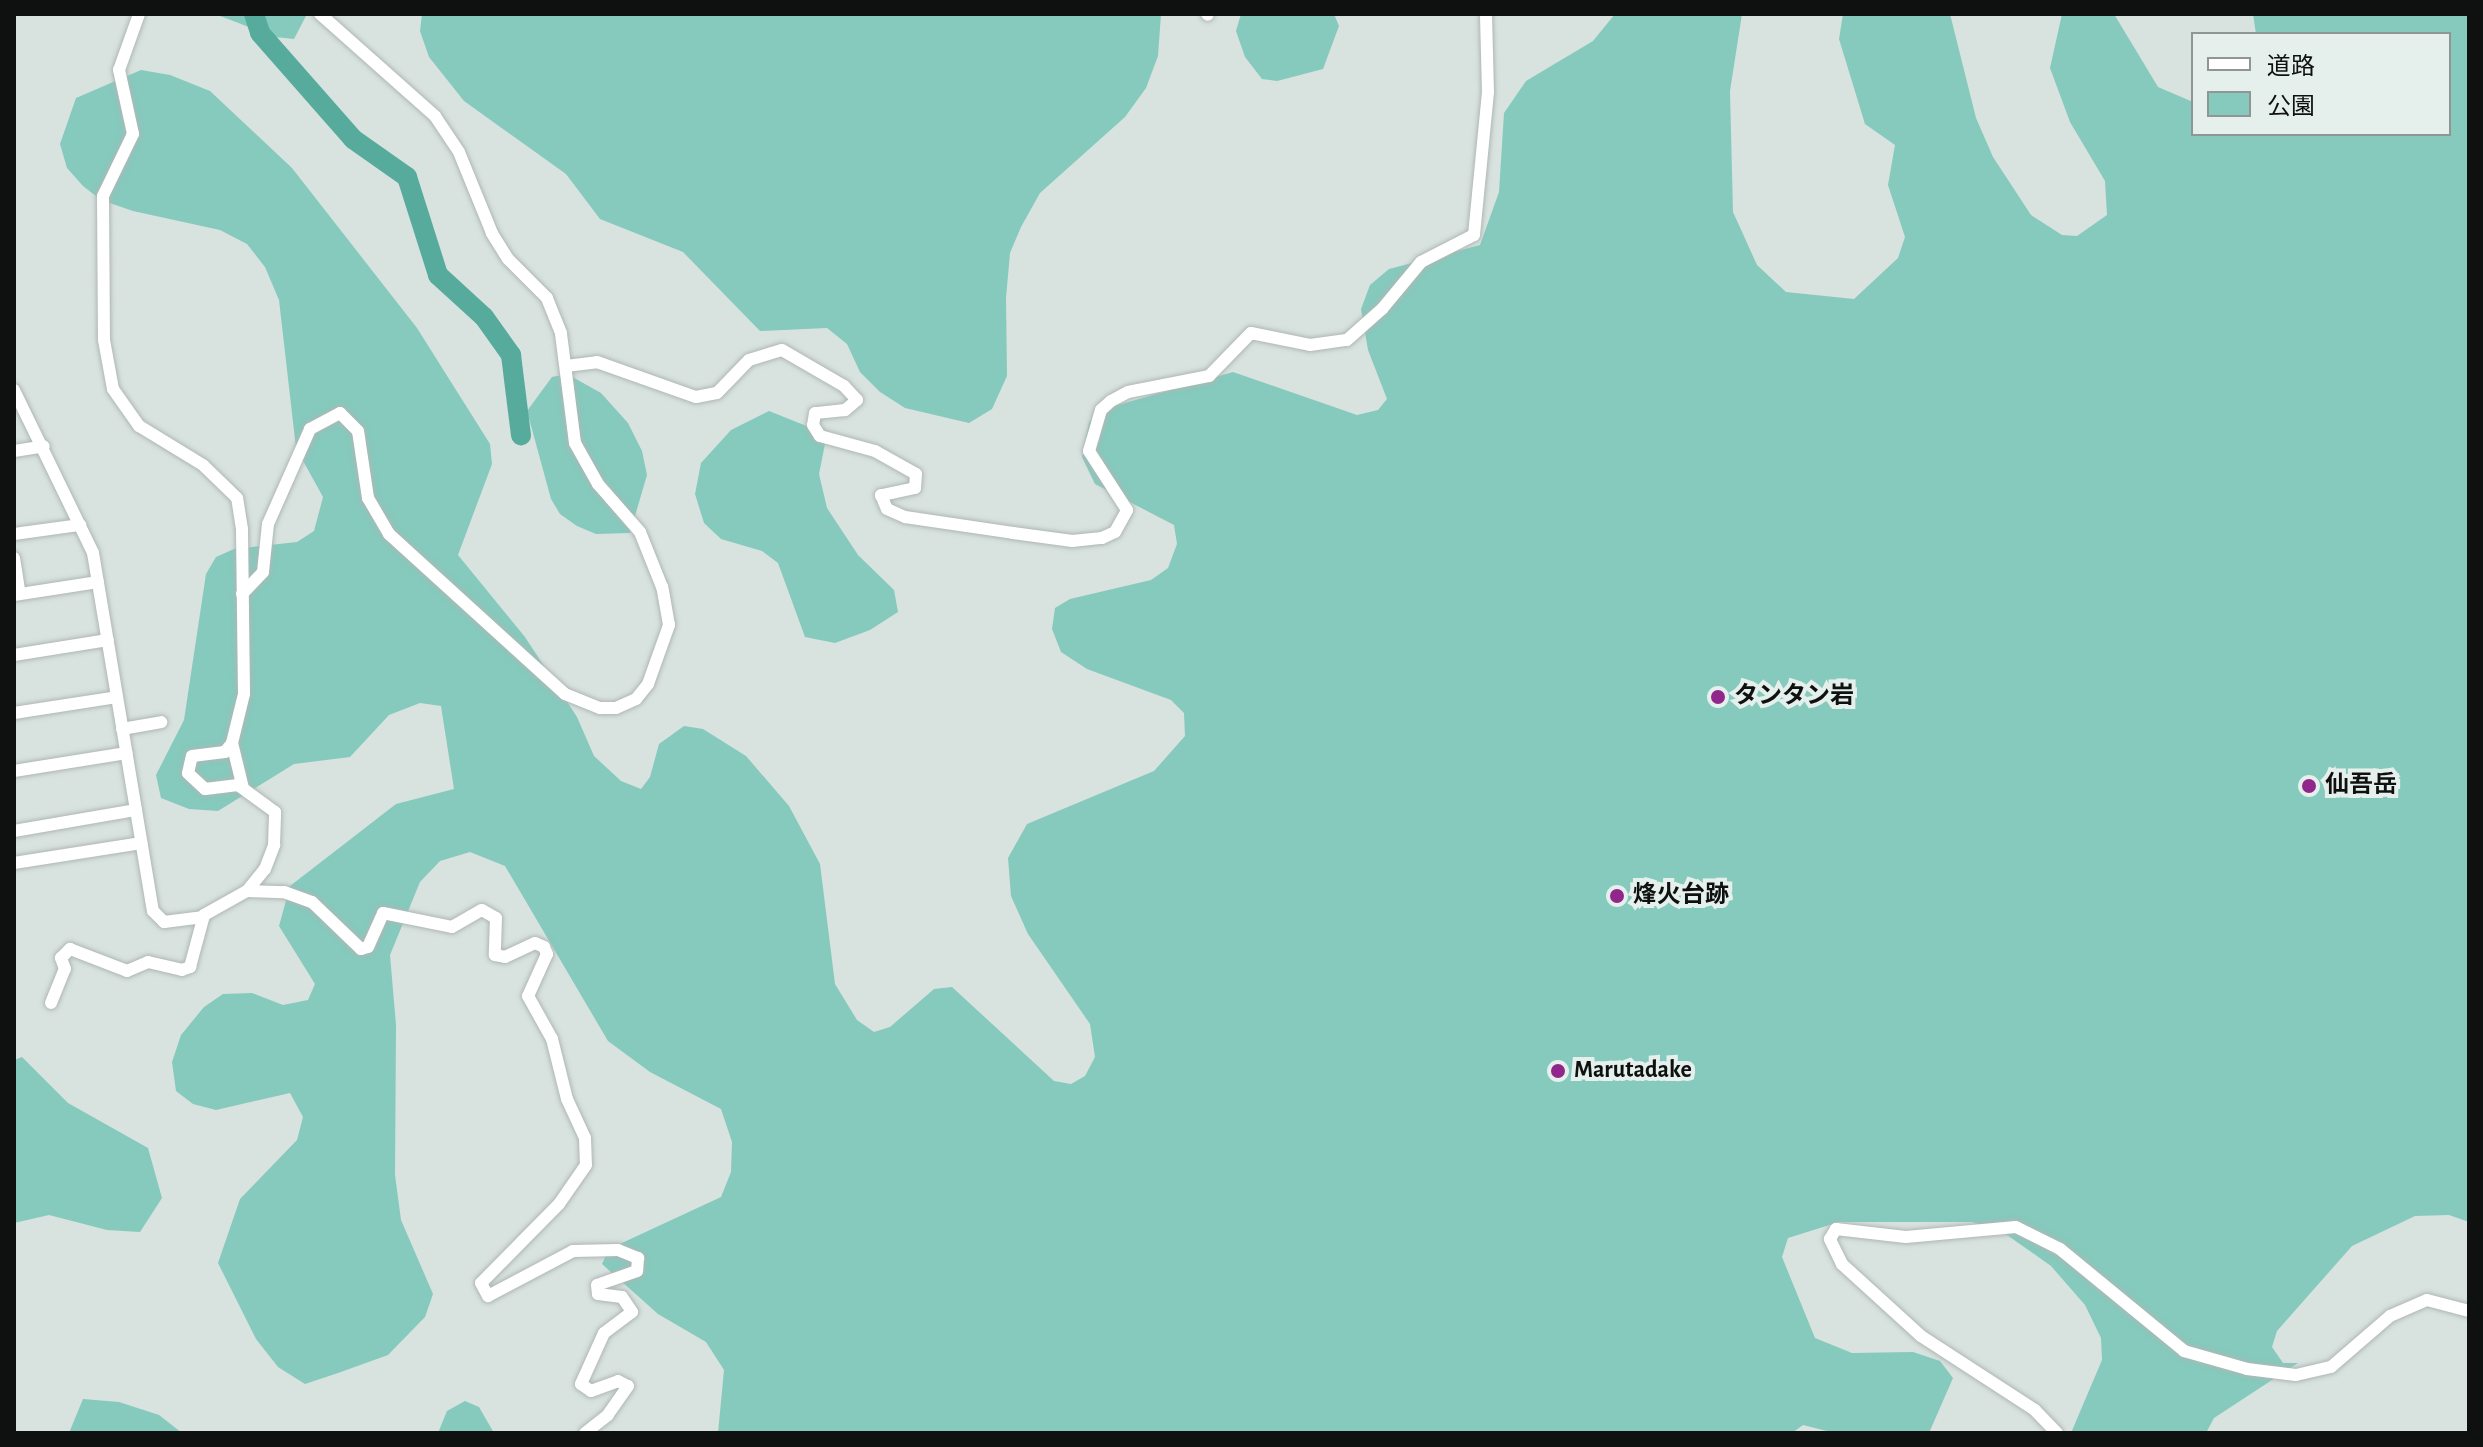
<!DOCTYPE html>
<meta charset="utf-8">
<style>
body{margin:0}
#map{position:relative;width:2483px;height:1447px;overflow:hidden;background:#d8e2df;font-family:"Alegreya Sans","Noto Sans JP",sans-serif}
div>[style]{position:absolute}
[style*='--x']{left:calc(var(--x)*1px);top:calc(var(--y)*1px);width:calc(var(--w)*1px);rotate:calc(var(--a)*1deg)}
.green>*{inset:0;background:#85cabd}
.river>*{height:20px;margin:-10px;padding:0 10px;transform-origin:10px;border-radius:10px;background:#57ab9c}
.roads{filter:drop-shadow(0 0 2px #aeb7b5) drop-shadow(0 0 2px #aeb7b5)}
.minor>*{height:12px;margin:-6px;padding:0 6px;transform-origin:6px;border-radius:6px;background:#fff}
.dots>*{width:22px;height:22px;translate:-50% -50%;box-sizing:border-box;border:4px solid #e5efec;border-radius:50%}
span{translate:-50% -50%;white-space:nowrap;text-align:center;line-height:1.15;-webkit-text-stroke:8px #e5efec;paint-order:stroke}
.poi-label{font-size:24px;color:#0e1110;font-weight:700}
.left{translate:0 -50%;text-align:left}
.frame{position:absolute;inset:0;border:16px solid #0e1110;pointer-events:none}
.legend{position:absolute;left:2191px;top:32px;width:260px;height:104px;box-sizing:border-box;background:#e5efec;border:2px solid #8f9694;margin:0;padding:10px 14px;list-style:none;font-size:24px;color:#0e1110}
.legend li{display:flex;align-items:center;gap:16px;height:40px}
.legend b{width:40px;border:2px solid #8f9694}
</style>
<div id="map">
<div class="green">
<div style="clip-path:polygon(215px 14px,307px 14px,294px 39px,275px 37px)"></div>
<div style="clip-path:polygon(422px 14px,1161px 14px,1158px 56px,1146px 88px,1125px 117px,1040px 193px,1021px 227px,1010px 253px,1006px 298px,1007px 376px,992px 409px,969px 423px,905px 408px,880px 392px,860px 372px,847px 344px,827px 328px,760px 331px,683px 252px,600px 219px,566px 174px,464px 101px,429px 57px,420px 31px)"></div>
<div style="clip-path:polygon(1241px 14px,1334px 14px,1339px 26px,1323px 69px,1277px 81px,1262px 79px,1245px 57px,1236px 31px)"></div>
<div style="clip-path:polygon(1615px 14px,1742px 14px,1730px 91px,1733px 212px,1757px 265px,1786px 292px,1854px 299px,1898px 258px,1905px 237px,1888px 185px,1895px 145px,1865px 124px,1839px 39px,1843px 14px,1950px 14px,1976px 118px,1993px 157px,2031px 215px,2062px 235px,2077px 236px,2107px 215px,2105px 181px,2070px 122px,2050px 68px,2062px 14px,2114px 14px,2158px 87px,2193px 102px,2193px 134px,2449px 134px,2449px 34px,2256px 34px,2253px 14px,2469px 14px,2469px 1222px,2449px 1215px,2415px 1216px,2352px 1246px,2277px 1331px,2272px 1347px,2283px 1363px,2298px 1363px,2214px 1418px,2206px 1433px,2071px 1433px,2102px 1360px,2101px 1338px,2085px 1305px,2051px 1266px,2007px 1235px,1972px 1222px,1839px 1222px,1788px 1238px,1782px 1257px,1815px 1338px,1852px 1353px,1913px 1352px,1940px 1361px,1953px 1378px,1929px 1433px,1835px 1433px,1803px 1425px,1792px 1433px,718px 1433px,724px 1370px,706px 1342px,658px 1314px,602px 1264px,609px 1249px,721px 1197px,731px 1172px,732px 1142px,721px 1109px,650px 1072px,608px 1041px,505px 866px,470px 852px,440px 861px,420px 882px,390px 955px,396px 1025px,395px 1175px,401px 1220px,433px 1294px,425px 1317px,388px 1355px,338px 1373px,305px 1384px,278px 1367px,256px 1339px,218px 1263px,240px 1199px,297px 1140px,303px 1117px,290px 1093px,216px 1110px,193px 1104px,176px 1091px,172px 1062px,181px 1035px,204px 1007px,223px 994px,252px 993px,283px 1005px,308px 1000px,315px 984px,279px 926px,290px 886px,396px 804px,454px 789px,441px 706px,420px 703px,389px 715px,350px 757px,294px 764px,218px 811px,189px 809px,161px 798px,156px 775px,184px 720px,206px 574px,216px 557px,234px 549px,297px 542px,314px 531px,323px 497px,296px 448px,279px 300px,265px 267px,247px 244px,220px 230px,133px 211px,101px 200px,83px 186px,67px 168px,60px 144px,76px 98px,141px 70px,170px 75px,210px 91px,292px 168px,417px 328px,490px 444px,492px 464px,458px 555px,525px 637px,577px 717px,594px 756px,621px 781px,641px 789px,650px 777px,659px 744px,684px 726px,703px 729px,746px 756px,789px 806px,820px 864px,835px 984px,857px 1020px,874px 1032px,890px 1027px,934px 989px,952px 987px,1054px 1081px,1071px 1084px,1085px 1076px,1095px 1057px,1090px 1024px,1028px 934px,1011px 896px,1008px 858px,1027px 824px,1154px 771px,1185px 736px,1184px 713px,1171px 700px,1087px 669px,1061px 652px,1052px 629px,1055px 608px,1070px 599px,1151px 580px,1168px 568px,1177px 544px,1174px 525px,1095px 484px,1082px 457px,1089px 423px,1097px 411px,1233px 372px,1357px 415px,1378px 410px,1387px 399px,1368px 350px,1361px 309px,1370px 285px,1389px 269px,1480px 245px,1499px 192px,1504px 113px,1526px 81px,1593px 41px)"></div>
<div style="clip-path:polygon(567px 374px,601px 393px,628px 423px,642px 451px,647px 475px,630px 533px,596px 534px,577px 526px,560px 514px,551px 499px,527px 411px,552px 377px)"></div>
<div style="clip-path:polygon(769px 411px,809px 427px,825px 444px,819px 474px,827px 508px,858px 555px,894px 590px,898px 612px,870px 630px,835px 643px,805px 637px,778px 563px,762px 551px,721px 539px,704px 523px,695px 494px,701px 463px,731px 430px)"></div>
<div style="clip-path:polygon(22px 1057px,68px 1103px,148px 1148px,162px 1198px,140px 1232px,107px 1230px,49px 1215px,14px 1223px,14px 1060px)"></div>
<div style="clip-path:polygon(83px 1399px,119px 1402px,159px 1415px,182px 1433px,69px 1433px)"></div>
<div style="clip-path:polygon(465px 1401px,479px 1407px,494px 1433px,438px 1433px,447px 1411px)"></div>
</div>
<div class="river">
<div style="--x:254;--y:14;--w:20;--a:72"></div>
<div style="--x:260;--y:33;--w:141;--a:48.7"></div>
<div style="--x:353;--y:139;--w:66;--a:35.1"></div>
<div style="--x:407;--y:177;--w:103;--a:72.4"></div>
<div style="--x:438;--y:275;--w:62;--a:42.4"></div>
<div style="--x:484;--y:317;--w:47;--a:54.6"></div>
<div style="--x:511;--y:355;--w:81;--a:82.9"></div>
</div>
<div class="roads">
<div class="minor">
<div style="--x:1207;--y:14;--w:1;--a:45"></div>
<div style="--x:566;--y:366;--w:31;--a:-7"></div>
<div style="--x:597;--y:362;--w:105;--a:19.5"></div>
<div style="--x:696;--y:397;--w:21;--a:-11"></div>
<div style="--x:717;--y:393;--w:46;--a:-45.9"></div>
<div style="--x:749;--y:360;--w:34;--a:-17"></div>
<div style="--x:782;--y:350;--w:72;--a:30.1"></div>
<div style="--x:844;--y:386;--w:19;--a:47"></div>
<div style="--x:857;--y:400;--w:16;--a:140"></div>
<div style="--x:845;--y:410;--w:30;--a:174"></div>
<div style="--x:815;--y:413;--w:12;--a:99"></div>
<div style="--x:813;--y:425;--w:13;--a:58"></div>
<div style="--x:820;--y:436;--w:57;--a:15.3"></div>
<div style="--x:875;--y:451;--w:47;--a:29.3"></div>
<div style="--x:916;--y:474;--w:14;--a:94"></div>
<div style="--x:915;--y:488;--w:35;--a:168"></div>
<div style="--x:881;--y:495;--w:15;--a:67"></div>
<div style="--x:887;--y:509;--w:20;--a:24"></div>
<div style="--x:905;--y:517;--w:109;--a:8.4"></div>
<div style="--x:1013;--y:533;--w:60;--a:7.7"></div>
<div style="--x:1072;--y:541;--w:30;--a:-6"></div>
<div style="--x:1102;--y:538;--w:14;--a:-25"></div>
<div style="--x:1115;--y:532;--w:25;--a:-61"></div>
<div style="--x:1127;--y:510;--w:70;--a:-122.8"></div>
<div style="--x:1089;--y:451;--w:43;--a:-73.7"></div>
<div style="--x:1101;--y:410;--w:13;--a:-42"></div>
<div style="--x:1111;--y:401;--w:19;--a:-28"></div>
<div style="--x:1128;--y:392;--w:83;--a:-11.2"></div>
<div style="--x:1209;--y:376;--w:60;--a:-45.7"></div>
<div style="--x:1251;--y:333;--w:60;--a:11.5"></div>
<div style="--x:1310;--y:345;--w:37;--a:-8"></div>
<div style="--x:1347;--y:340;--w:47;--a:-41.5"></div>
<div style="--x:1382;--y:309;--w:61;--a:-50.3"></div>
<div style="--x:1421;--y:262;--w:59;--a:-27"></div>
<div style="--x:1474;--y:235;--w:144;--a:-84.4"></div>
<div style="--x:1488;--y:92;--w:78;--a:-91.5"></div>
<div style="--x:14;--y:390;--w:181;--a:64.1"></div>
<div style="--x:93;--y:553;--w:363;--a:80.5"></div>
<div style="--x:153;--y:911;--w:16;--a:45"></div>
<div style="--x:164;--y:922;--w:40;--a:-7.1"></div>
<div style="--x:14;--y:451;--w:30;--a:-9"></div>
<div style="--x:14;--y:534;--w:67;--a:-7.8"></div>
<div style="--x:14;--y:558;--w:36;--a:81"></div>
<div style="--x:242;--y:594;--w:30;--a:-46"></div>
<div style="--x:263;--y:572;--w:48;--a:-84.1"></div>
<div style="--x:268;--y:524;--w:104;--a:-66.1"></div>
<div style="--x:310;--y:429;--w:34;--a:-28"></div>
<div style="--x:340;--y:413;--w:25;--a:45"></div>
<div style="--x:358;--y:431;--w:68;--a:81.5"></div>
<div style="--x:368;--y:498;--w:42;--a:59.7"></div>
<div style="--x:389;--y:534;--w:238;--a:42.3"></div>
<div style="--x:565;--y:694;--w:38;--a:22"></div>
<div style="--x:600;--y:708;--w:16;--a:0"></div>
<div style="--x:616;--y:708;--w:22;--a:-24"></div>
<div style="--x:636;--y:699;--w:19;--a:-51"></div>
<div style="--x:648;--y:684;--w:63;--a:-70.4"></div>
<div style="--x:669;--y:625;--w:39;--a:-100"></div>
<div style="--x:662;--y:587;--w:59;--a:-111.8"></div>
<div style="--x:640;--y:532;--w:64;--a:-131.2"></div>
<div style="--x:598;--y:484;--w:47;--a:-119.3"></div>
<div style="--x:575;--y:443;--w:111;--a:-97.3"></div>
<div style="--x:561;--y:333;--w:38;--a:-112"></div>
<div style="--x:547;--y:298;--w:55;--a:-135"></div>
<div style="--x:508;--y:259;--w:31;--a:-122"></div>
<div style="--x:492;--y:233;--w:87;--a:-112.2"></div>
<div style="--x:459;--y:152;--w:43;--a:-123.7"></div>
<div style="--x:435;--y:116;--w:154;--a:-138.4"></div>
<div style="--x:14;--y:595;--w:85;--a:-8.8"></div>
<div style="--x:14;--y:655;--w:95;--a:-9.1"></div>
<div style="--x:14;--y:713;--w:104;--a:-8.8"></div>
<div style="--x:122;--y:729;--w:40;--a:-10"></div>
<div style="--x:232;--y:743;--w:46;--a:76.3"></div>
<div style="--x:14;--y:771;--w:114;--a:-9.1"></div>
<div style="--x:14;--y:831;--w:124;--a:-9.8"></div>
<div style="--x:14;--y:863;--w:129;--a:-8.9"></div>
<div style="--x:247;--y:891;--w:37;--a:2"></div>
<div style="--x:284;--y:892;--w:30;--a:20"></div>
<div style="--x:312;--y:902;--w:68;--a:43.8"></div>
<div style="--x:361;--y:949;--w:7;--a:-16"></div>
<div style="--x:368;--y:947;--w:37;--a:-66"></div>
<div style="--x:383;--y:913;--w:70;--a:11.5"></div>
<div style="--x:452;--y:927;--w:34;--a:-30"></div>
<div style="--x:482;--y:910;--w:16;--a:30"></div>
<div style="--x:496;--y:918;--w:37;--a:92"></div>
<div style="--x:495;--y:955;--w:10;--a:11"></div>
<div style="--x:505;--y:957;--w:33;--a:-25"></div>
<div style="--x:535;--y:943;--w:10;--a:24"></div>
<div style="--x:544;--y:947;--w:8;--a:67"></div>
<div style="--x:547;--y:954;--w:46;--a:114.3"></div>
<div style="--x:528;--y:996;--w:49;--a:60.8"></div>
<div style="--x:552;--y:1039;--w:62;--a:76"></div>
<div style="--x:567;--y:1099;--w:43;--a:65.2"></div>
<div style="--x:585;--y:1138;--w:27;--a:88"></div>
<div style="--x:586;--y:1165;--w:47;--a:124.7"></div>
<div style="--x:559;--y:1204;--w:111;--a:134.6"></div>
<div style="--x:481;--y:1283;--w:15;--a:62"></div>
<div style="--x:488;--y:1296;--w:96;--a:-27.9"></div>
<div style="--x:573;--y:1251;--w:45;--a:-1.3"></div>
<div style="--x:618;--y:1250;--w:22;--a:22"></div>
<div style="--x:638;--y:1258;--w:13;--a:94"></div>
<div style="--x:637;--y:1271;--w:42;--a:160.7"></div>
<div style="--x:597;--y:1285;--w:9;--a:84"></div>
<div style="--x:598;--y:1294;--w:24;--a:7"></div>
<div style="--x:622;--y:1297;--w:18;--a:56"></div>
<div style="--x:632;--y:1312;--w:35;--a:143"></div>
<div style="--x:604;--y:1333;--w:56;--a:114.3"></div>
<div style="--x:581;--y:1384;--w:12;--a:35"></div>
<div style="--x:591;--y:1391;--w:29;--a:-20"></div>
<div style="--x:618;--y:1381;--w:11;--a:27"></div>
<div style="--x:628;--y:1386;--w:35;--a:125"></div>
<div style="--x:608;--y:1415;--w:29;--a:142"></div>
<div style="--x:51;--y:1003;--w:37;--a:-68"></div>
<div style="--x:65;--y:969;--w:12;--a:-110"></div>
<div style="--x:61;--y:958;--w:13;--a:-45"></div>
<div style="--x:70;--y:949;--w:61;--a:21.1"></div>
<div style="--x:127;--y:971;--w:23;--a:-23"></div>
<div style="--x:148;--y:962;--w:35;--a:13"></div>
<div style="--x:182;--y:970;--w:9;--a:-21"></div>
<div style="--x:190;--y:967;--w:54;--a:-74.9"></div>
<div style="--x:204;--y:915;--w:49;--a:-29.2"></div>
<div style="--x:247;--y:891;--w:28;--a:-51"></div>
<div style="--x:265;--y:869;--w:26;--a:-69"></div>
<div style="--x:274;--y:845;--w:33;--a:-88"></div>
<div style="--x:275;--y:812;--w:46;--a:-143.9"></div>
<div style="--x:238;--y:785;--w:33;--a:173"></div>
<div style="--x:205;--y:789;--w:23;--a:-137"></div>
<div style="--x:188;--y:773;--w:17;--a:-77"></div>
<div style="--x:192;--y:756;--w:33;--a:-7"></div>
<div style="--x:225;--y:752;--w:11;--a:-52"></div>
<div style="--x:232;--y:743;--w:50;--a:-76.2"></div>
<div style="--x:244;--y:694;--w:165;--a:-90.7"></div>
<div style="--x:242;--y:529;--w:31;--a:-99"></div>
<div style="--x:237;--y:498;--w:47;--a:-135.9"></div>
<div style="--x:203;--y:465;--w:75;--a:-148.6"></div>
<div style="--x:139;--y:426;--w:45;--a:-125.1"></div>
<div style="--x:113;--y:389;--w:50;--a:-100.4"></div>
<div style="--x:104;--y:340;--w:144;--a:-90.4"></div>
<div style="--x:103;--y:196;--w:69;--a:-64.2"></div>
<div style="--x:133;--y:134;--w:66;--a:-102.3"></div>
<div style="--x:119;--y:70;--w:59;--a:-70.3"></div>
<div style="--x:2057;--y:1433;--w:32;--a:-134"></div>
<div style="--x:2035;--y:1410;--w:136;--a:-147"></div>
<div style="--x:1921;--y:1336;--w:107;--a:-137.7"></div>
<div style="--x:1842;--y:1264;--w:28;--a:-116"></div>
<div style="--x:1830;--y:1239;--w:12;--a:-59"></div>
<div style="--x:1836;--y:1229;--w:70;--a:6.5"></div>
<div style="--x:1906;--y:1237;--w:110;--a:-5.2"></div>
<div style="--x:2016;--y:1227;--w:49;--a:26.6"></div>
<div style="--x:2060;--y:1249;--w:161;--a:39.4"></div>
<div style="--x:2184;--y:1351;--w:66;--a:15.9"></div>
<div style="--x:2247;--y:1369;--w:49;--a:7"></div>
<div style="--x:2296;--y:1375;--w:36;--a:-13"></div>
<div style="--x:2331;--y:1367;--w:78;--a:-40.8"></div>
<div style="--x:2390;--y:1316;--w:40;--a:-23.4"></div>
<div style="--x:2427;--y:1300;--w:43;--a:14.7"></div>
</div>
</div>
<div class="dots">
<div style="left:1718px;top:697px;background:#91278b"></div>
<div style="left:2309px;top:786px;background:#91278b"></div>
<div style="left:1617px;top:896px;background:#91278b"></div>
<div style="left:1558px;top:1071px;background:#91278b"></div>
</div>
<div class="poi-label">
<span class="left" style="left:1734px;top:697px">タンタン岩</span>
<span class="left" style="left:2325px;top:786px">仙吾岳</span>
<span class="left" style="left:1633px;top:896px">烽火台跡</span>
<span class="left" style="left:1574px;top:1071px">Marutadake</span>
</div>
<div class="frame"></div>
<ul class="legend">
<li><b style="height:10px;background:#fff"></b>道路</li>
<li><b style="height:22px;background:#85cabd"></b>公園</li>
</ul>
</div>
